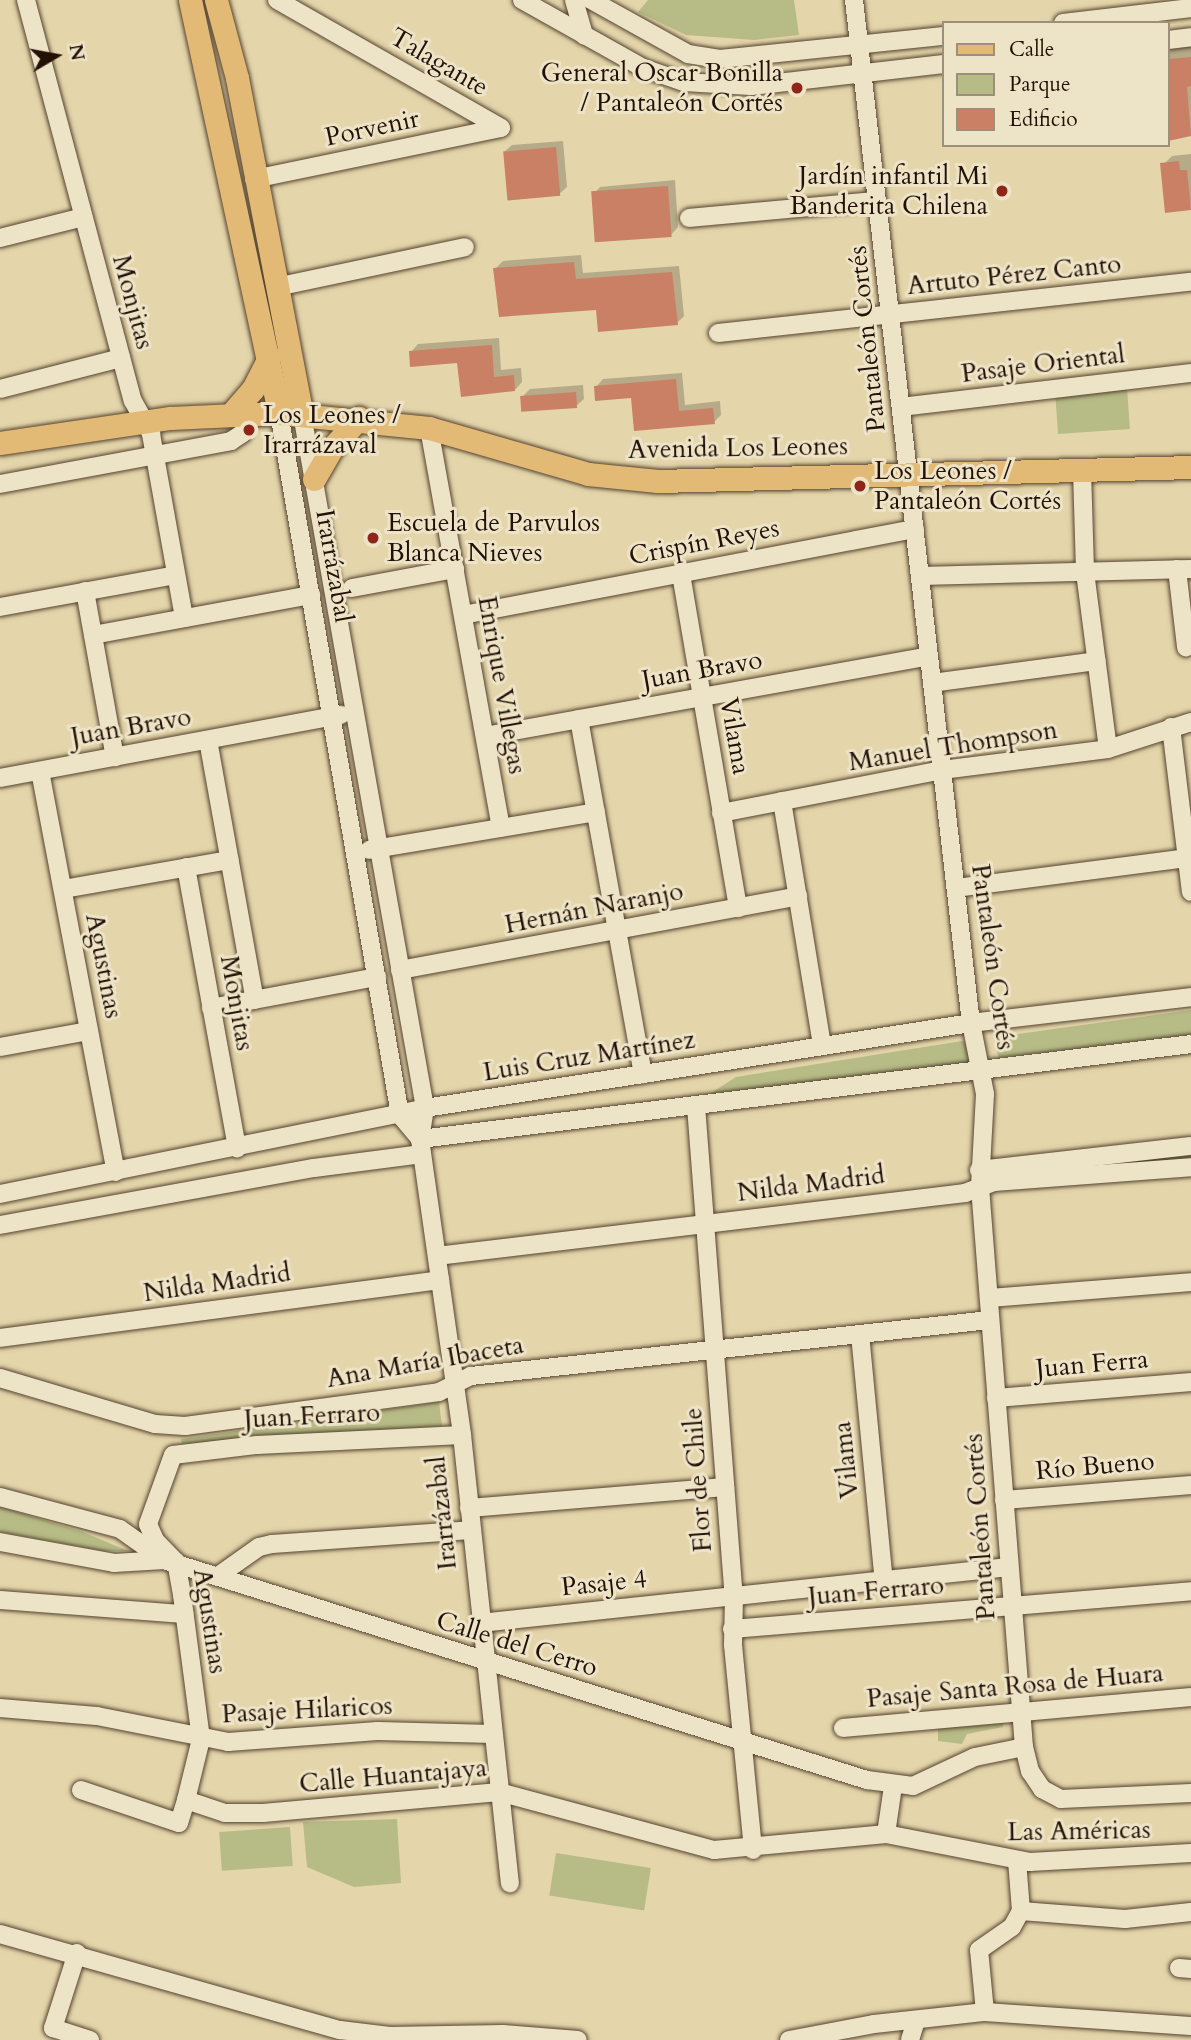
<!DOCTYPE html>
<meta charset="utf-8">
<style>
body{margin:0}
#map{position:relative;width:1191px;height:2040px;overflow:hidden;background:#e4d5aa;font-family:Cardo,serif}
div>[style]{position:absolute}
[style*='--x']{left:calc(var(--x)*1px);top:calc(var(--y)*1px);width:calc(var(--w)*1px);rotate:calc(var(--a)*1deg)}
.green>*{inset:0;background:#b7bc86;transform-origin:0 0}
.shadow>*{inset:0;background:#0003;transform-origin:0 0}
.building>*{inset:0;background:#ca8065;transform-origin:0 0}
.roads{filter:drop-shadow(0 0 2px #54422f) drop-shadow(0 0 2px #54422f)}
.minor>*{height:18px;margin:-9px;padding:0 9px;transform-origin:9px;border-radius:9px;background:#ede4c8}
.major>*{height:23px;margin:-11.5px;padding:0 11.5px;transform-origin:11.5px;border-radius:11.5px;background:#e2ba75}
.dots>*{width:19px;height:19px;translate:-50% -50%;box-sizing:border-box;border:4px solid #ede4c8;border-radius:50%}
span{translate:-50% -50%;white-space:nowrap;text-align:center;line-height:1.15;-webkit-text-stroke:6px #ede4c8;paint-order:stroke}
.street-label{font-size:26px;color:#241106}
.poi-label{font-size:26px;color:#241106}
.right{translate:-100% -50%;text-align:right}
.left{translate:0 -50%;text-align:left}
.legend{position:absolute;left:942px;top:21px;width:228px;height:126px;box-sizing:border-box;background:#ede4c8;border:2px solid #9d907a;margin:0;padding:9px 12px;list-style:none;font-size:21px;color:#241106}
.legend li{display:flex;align-items:center;gap:14px;height:35px}
.legend b{width:35px;border:2px solid #9d907a}
.north{position:absolute;left:21px;top:21px;width:70px;height:70px;-webkit-text-stroke:5px #ede4c8;paint-order:stroke;rotate:80deg;font-size:19px;font-weight:700;line-height:28px;text-align:center;color:#241106}
.north::after{content:'';display:block;margin:auto;width:24px;height:32px;background:#241106;clip-path:polygon(50% 0,100% 100%,50% 72%,0 100%)}
</style>
<div id="map">
<div class="green">
<div style="clip-path:polygon(648px 0,794px 0,799px 35px,754px 40px,686px 35px,638px 12px)"></div>
<div style="left:1127px;top:388px;width:41px;height:72px;rotate:86deg"></div>
<div style="clip-path:polygon(1191px 1010px,1191px 1035px,999px 1058px,996px 1049px,998px 1041px,1011px 1035px)"></div>
<div style="clip-path:polygon(962px 1041px,970px 1044px,977px 1059px,969px 1064px,708px 1095px,736px 1077px)"></div>
<div style="clip-path:polygon(439px 1402px,442px 1426px,182px 1444px,181px 1439px)"></div>
<div style="clip-path:polygon(0 1507px,83px 1532px,128px 1551px,104px 1551px,0 1532px)"></div>
<div style="clip-path:polygon(1002px 1720px,1003px 1727px,967px 1734px,962px 1744px,938px 1741px,938px 1725px)"></div>
<div style="clip-path:polygon(397px 1819px,401px 1883px,354px 1887px,307px 1867px,303px 1822px)"></div>
<div style="left:290px;top:1827px;width:39px;height:71px;rotate:86deg"></div>
<div style="left:556px;top:1853px;width:96px;height:43px;rotate:9deg"></div>
</div>
<div class="shadow">
<div style="left:1191px;top:45px;width:89px;height:24px;rotate:90deg"></div>
<div style="clip-path:polygon(563px 141px,567px 187px,559px 194px,504px 152px,512px 145px)"></div>
<div style="clip-path:polygon(1191px 154px,1191px 208px,1166px 211px,1162px 166px,1172px 156px)"></div>
<div style="clip-path:polygon(675px 180px,678px 227px,671px 235px,593px 195px,600px 187px)"></div>
<div style="clip-path:polygon(581px 255px,583px 273px,679px 266px,684px 316px,677px 323px,598px 308px,495px 269px,503px 261px)"></div>
<div style="clip-path:polygon(499px 338px,501px 370px,521px 368px,522px 382px,515px 390px,459px 361px,411px 352px,418px 344px)"></div>
<div style="clip-path:polygon(682px 373px,685px 405px,720px 401px,721px 415px,714px 422px,636px 429px,633px 396px,596px 387px,603px 379px)"></div>
<div style="clip-path:polygon(583px 385px,584px 399px,576px 406px,522px 397px,530px 389px)"></div>
</div>
<div class="building">
<div style="clip-path:polygon(1191px 57px,1191px 86px,1187px 87px,1191px 136px,1168px 141px,1168px 59px)"></div>
<div style="left:556px;top:147px;width:49px;height:53px;rotate:85deg"></div>
<div style="clip-path:polygon(1179px 161px,1180px 170px,1187px 170px,1191px 210px,1165px 213px,1160px 163px)"></div>
<div style="left:668px;top:186px;width:51px;height:77px;rotate:86deg"></div>
<div style="clip-path:polygon(574px 262px,576px 279px,672px 272px,678px 325px,598px 332px,596px 310px,499px 317px,493px 268px)"></div>
<div style="clip-path:polygon(492px 345px,494px 377px,514px 375px,515px 391px,461px 397px,457px 363px,410px 367px,409px 351px)"></div>
<div style="clip-path:polygon(676px 379px,679px 411px,713px 408px,715px 424px,634px 431px,631px 398px,595px 401px,594px 386px)"></div>
<div style="left:576px;top:392px;width:16px;height:56px;rotate:86deg"></div>
</div>
<div class="roads">
<div class="minor">
<div style="--x:26;--y:0;--w:415;--a:75.1"></div>
<div style="--x:133;--y:401;--w:38;--a:61"></div>
<div style="--x:151;--y:434;--w:187;--a:79.8"></div>
<div style="--x:277;--y:0;--w:258;--a:29.7"></div>
<div style="--x:522;--y:0;--w:139;--a:29.3"></div>
<div style="--x:643;--y:68;--w:43;--a:18.9"></div>
<div style="--x:684;--y:82;--w:67;--a:3.4"></div>
<div style="--x:751;--y:86;--w:194;--a:-6.5"></div>
<div style="--x:574;--y:0;--w:37;--a:74"></div>
<div style="--x:591;--y:0;--w:111;--a:29.1"></div>
<div style="--x:688;--y:54;--w:32;--a:9"></div>
<div style="--x:720;--y:59;--w:225;--a:-5.9"></div>
<div style="--x:854;--y:0;--w:1030;--a:83.48"></div>
<div style="--x:971;--y:1023;--w:72;--a:78.8"></div>
<div style="--x:985;--y:1094;--w:93;--a:93.1"></div>
<div style="--x:980;--y:1187;--w:562;--a:85.51"></div>
<div style="--x:1024;--y:1747;--w:25;--a:76"></div>
<div style="--x:1030;--y:1771;--w:22;--a:56"></div>
<div style="--x:1042;--y:1789;--w:21;--a:28"></div>
<div style="--x:1061;--y:1799;--w:130;--a:-2.6"></div>
<div style="--x:1063;--y:23;--w:129;--a:-6.7"></div>
<div style="--x:1168;--y:40;--w:23;--a:-7"></div>
<div style="--x:254;--y:179;--w:252;--a:-11.7"></div>
<div style="--x:689;--y:218;--w:189;--a:-5.2"></div>
<div style="--x:0;--y:238;--w:86;--a:-14.2"></div>
<div style="--x:276;--y:287;--w:193;--a:-11.9"></div>
<div style="--x:718;--y:333;--w:476;--a:-6.2"></div>
<div style="--x:0;--y:389;--w:125;--a:-14.4"></div>
<div style="--x:901;--y:407;--w:292;--a:-6.7"></div>
<div style="--x:279;--y:413;--w:712;--a:80.22"></div>
<div style="--x:400;--y:1115;--w:31;--a:50"></div>
<div style="--x:302;--y:414;--w:705;--a:79.95"></div>
<div style="--x:425;--y:1108;--w:31;--a:99"></div>
<div style="--x:420;--y:1139;--w:299;--a:81.9"></div>
<div style="--x:462;--y:1435;--w:451;--a:83.9"></div>
<div style="--x:429;--y:428;--w:406;--a:79.8"></div>
<div style="--x:1082;--y:470;--w:102;--a:88.3"></div>
<div style="--x:1085;--y:572;--w:178;--a:82.6"></div>
<div style="--x:0;--y:484;--w:235;--a:-10.5"></div>
<div style="--x:231;--y:441;--w:14;--a:-34"></div>
<div style="--x:243;--y:433;--w:22;--a:-68"></div>
<div style="--x:1177;--y:569;--w:79;--a:83.4"></div>
<div style="--x:681;--y:574;--w:339;--a:80.3"></div>
<div style="--x:920;--y:576;--w:271;--a:-1.5"></div>
<div style="--x:352;--y:588;--w:105;--a:-10.5"></div>
<div style="--x:85;--y:591;--w:169;--a:79.8"></div>
<div style="--x:0;--y:607;--w:179;--a:-10.3"></div>
<div style="--x:463;--y:615;--w:460;--a:-10.8"></div>
<div style="--x:93;--y:635;--w:222;--a:-10.4"></div>
<div style="--x:932;--y:683;--w:166;--a:-7.6"></div>
<div style="--x:579;--y:719;--w:361;--a:79.8"></div>
<div style="--x:1171;--y:727;--w:166;--a:83.1"></div>
<div style="--x:485;--y:736;--w:451;--a:-10.2"></div>
<div style="--x:208;--y:740;--w:264;--a:79.8"></div>
<div style="--x:40;--y:771;--w:408;--a:79.3"></div>
<div style="--x:0;--y:778;--w:347;--a:-10.5"></div>
<div style="--x:782;--y:801;--w:248;--a:80.7"></div>
<div style="--x:721;--y:813;--w:225;--a:-11"></div>
<div style="--x:942;--y:770;--w:167;--a:-7.2"></div>
<div style="--x:1108;--y:749;--w:87;--a:-18"></div>
<div style="--x:369;--y:850;--w:230;--a:-9.5"></div>
<div style="--x:186;--y:867;--w:286;--a:79.7"></div>
<div style="--x:956;--y:888;--w:233;--a:-7.4"></div>
<div style="--x:63;--y:889;--w:169;--a:-9.9"></div>
<div style="--x:400;--y:970;--w:405;--a:-10.5"></div>
<div style="--x:211;--y:1008;--w:169;--a:-10.6"></div>
<div style="--x:0;--y:1047;--w:90;--a:-10.2"></div>
<div style="--x:696;--y:1106;--w:492;--a:85.6"></div>
<div style="--x:734;--y:1597;--w:48;--a:91.2"></div>
<div style="--x:733;--y:1645;--w:206;--a:84.4"></div>
<div style="--x:420;--y:1139;--w:777;--a:-7.02"></div>
<div style="--x:979;--y:1170;--w:213;--a:-6.5"></div>
<div style="--x:0;--y:1194;--w:434;--a:-11.4"></div>
<div style="--x:425;--y:1108;--w:553;--a:-8.85"></div>
<div style="--x:971;--y:1023;--w:222;--a:-6.7"></div>
<div style="--x:0;--y:1225;--w:319;--a:-10.3"></div>
<div style="--x:314;--y:1168;--w:109;--a:-7.4"></div>
<div style="--x:437;--y:1256;--w:532;--a:-6.8"></div>
<div style="--x:965;--y:1193;--w:30;--a:-21"></div>
<div style="--x:993;--y:1182;--w:199;--a:-4.3"></div>
<div style="--x:989;--y:1298;--w:203;--a:-4.5"></div>
<div style="--x:860;--y:1334;--w:248;--a:84.5"></div>
<div style="--x:0;--y:1338;--w:444;--a:-7.5"></div>
<div style="--x:0;--y:1378;--w:162;--a:16.5"></div>
<div style="--x:155;--y:1424;--w:30;--a:4"></div>
<div style="--x:185;--y:1426;--w:256;--a:-7.6"></div>
<div style="--x:439;--y:1392;--w:36;--a:-27"></div>
<div style="--x:471;--y:1376;--w:522;--a:-6.16"></div>
<div style="--x:996;--y:1398;--w:196;--a:-4.7"></div>
<div style="--x:0;--y:1497;--w:124;--a:14.9"></div>
<div style="--x:120;--y:1529;--w:54;--a:35.2"></div>
<div style="--x:164;--y:1560;--w:737;--a:17.38"></div>
<div style="--x:867;--y:1780;--w:46;--a:7.4"></div>
<div style="--x:913;--y:1786;--w:68;--a:-25.1"></div>
<div style="--x:975;--y:1757;--w:50;--a:-11.5"></div>
<div style="--x:1004;--y:1500;--w:188;--a:-4.6"></div>
<div style="--x:469;--y:1508;--w:257;--a:-4.7"></div>
<div style="--x:0;--y:1542;--w:116;--a:10.4"></div>
<div style="--x:114;--y:1563;--w:50;--a:-3.4"></div>
<div style="--x:218;--y:1576;--w:50;--a:-35.3"></div>
<div style="--x:259;--y:1547;--w:13;--a:-13"></div>
<div style="--x:272;--y:1544;--w:199;--a:-4"></div>
<div style="--x:0;--y:1600;--w:185;--a:4.4"></div>
<div style="--x:480;--y:1623;--w:532;--a:-6.04"></div>
<div style="--x:732;--y:1629;--w:461;--a:-4.7"></div>
<div style="--x:0;--y:1708;--w:97;--a:4.7"></div>
<div style="--x:97;--y:1716;--w:134;--a:11.2"></div>
<div style="--x:228;--y:1742;--w:150;--a:-4.2"></div>
<div style="--x:378;--y:1731;--w:115;--a:1.5"></div>
<div style="--x:843;--y:1728;--w:349;--a:-5.1"></div>
<div style="--x:81;--y:1790;--w:103;--a:18.6"></div>
<div style="--x:179;--y:1823;--w:24;--a:-73"></div>
<div style="--x:186;--y:1800;--w:63;--a:-76.2"></div>
<div style="--x:201;--y:1739;--w:145;--a:-97.5"></div>
<div style="--x:182;--y:1595;--w:34;--a:-100"></div>
<div style="--x:176;--y:1562;--w:30;--a:-134"></div>
<div style="--x:155;--y:1540;--w:17;--a:-114"></div>
<div style="--x:148;--y:1524;--w:73;--a:-70.1"></div>
<div style="--x:173;--y:1455;--w:85;--a:-6.8"></div>
<div style="--x:257;--y:1445;--w:205;--a:-2.8"></div>
<div style="--x:186;--y:1800;--w:41;--a:18.4"></div>
<div style="--x:225;--y:1813;--w:38;--a:0"></div>
<div style="--x:263;--y:1813;--w:237;--a:-5.1"></div>
<div style="--x:499;--y:1792;--w:223;--a:15.1"></div>
<div style="--x:714;--y:1850;--w:173;--a:-5.3"></div>
<div style="--x:886;--y:1834;--w:49;--a:-81.7"></div>
<div style="--x:886;--y:1834;--w:147;--a:11"></div>
<div style="--x:1030;--y:1862;--w:161;--a:-3.2"></div>
<div style="--x:1021;--y:1911;--w:104;--a:4.4"></div>
<div style="--x:1125;--y:1919;--w:66;--a:-6.1"></div>
<div style="--x:0;--y:1934;--w:353;--a:15.8"></div>
<div style="--x:340;--y:2030;--w:50;--a:6.8"></div>
<div style="--x:390;--y:2036;--w:113;--a:-1"></div>
<div style="--x:503;--y:2034;--w:75;--a:4.6"></div>
<div style="--x:77;--y:1953;--w:79;--a:107.7"></div>
<div style="--x:53;--y:2028;--w:39;--a:18"></div>
<div style="--x:1179;--y:1968;--w:12;--a:5"></div>
<div style="--x:985;--y:2012;--w:62;--a:-95.5"></div>
<div style="--x:979;--y:1950;--w:40;--a:-34.9"></div>
<div style="--x:1012;--y:1927;--w:18;--a:-61"></div>
<div style="--x:1021;--y:1911;--w:51;--a:-94.5"></div>
<div style="--x:789;--y:2040;--w:86;--a:-10.7"></div>
<div style="--x:874;--y:2024;--w:112;--a:-6.2"></div>
<div style="--x:985;--y:2012;--w:206;--a:3.9"></div>
<div style="--x:910;--y:2040;--w:21;--a:-73"></div>
</div>
<div class="major">
<div style="--x:190;--y:0;--w:422;--a:77.8"></div>
<div style="--x:216;--y:0;--w:81;--a:74.9"></div>
<div style="--x:237;--y:78;--w:342;--a:79.1"></div>
<div style="--x:232;--y:413;--w:32;--a:-49"></div>
<div style="--x:253;--y:389;--w:36;--a:-63"></div>
<div style="--x:0;--y:443;--w:172;--a:-8.4"></div>
<div style="--x:170;--y:418;--w:109;--a:-2.6"></div>
<div style="--x:279;--y:413;--w:151;--a:5.7"></div>
<div style="--x:429;--y:428;--w:166;--a:16.1"></div>
<div style="--x:588;--y:474;--w:70;--a:5.7"></div>
<div style="--x:658;--y:481;--w:533;--a:-1.5"></div>
<div style="--x:314;--y:479;--w:34;--a:-60"></div>
<div style="--x:331;--y:449;--w:42;--a:-47.9"></div>
</div>
</div>
<div class="dots">
<div style="left:797px;top:88px;background:#8f2418"></div>
<div style="left:1002px;top:191px;background:#8f2418"></div>
<div style="left:249px;top:430px;background:#8f2418"></div>
<div style="left:860px;top:486px;background:#8f2418"></div>
<div style="left:373px;top:538px;background:#8f2418"></div>
</div>
<div class="street-label">
<span style="left:439px;top:62px;rotate:30deg">Talagante</span>
<span style="left:372px;top:128px;rotate:-12deg">Porvenir</span>
<span style="left:1014px;top:275px;rotate:-6deg">Artuto Pérez Canto</span>
<span style="left:133px;top:302px;rotate:75deg">Monjitas</span>
<span style="left:867px;top:339px;rotate:-96deg">Pantaleón Cortés</span>
<span style="left:1043px;top:364px;rotate:-7deg">Pasaje Oriental</span>
<span style="left:738px;top:448px;rotate:-1deg">Avenida Los Leones</span>
<span style="left:704px;top:542px;rotate:-11deg">Crispín Reyes</span>
<span style="left:334px;top:566px;rotate:80deg">Irarrázabal</span>
<span style="left:702px;top:670px;rotate:-10deg">Juan Bravo</span>
<span style="left:502px;top:685px;rotate:80deg">Enrique Villegas</span>
<span style="left:131px;top:727px;rotate:-10deg">Juan Bravo</span>
<span style="left:735px;top:736px;rotate:80deg">Vilama</span>
<span style="left:953px;top:746px;rotate:-9deg">Manuel Thompson</span>
<span style="left:594px;top:908px;rotate:-11deg">Hernán Naranjo</span>
<span style="left:993px;top:957px;rotate:82deg">Pantaleón Cortés</span>
<span style="left:104px;top:966px;rotate:79deg">Agustinas</span>
<span style="left:237px;top:1003px;rotate:80deg">Monjitas</span>
<span style="left:589px;top:1056px;rotate:-9deg">Luis Cruz Martínez</span>
<span style="left:811px;top:1184px;rotate:-7deg">Nilda Madrid</span>
<span style="left:217px;top:1283px;rotate:-8deg">Nilda Madrid</span>
<span style="left:425px;top:1362px;rotate:-10deg">Ana María Ibaceta</span>
<span style="left:1092px;top:1364px;rotate:-5deg">Juan Ferra</span>
<span style="left:312px;top:1416px;rotate:-3deg">Juan Ferraro</span>
<span style="left:846px;top:1460px;rotate:-96deg">Vilama</span>
<span style="left:1095px;top:1466px;rotate:-5deg">Río Bueno</span>
<span style="left:698px;top:1480px;rotate:-94deg">Flor de Chile</span>
<span style="left:442px;top:1513px;rotate:-96deg">Irarrázabal</span>
<span style="left:980px;top:1527px;rotate:-94deg">Pantaleón Cortés</span>
<span style="left:604px;top:1583px;rotate:-6deg">Pasaje 4</span>
<span style="left:876px;top:1591px;rotate:-5deg">Juan Ferraro</span>
<span style="left:210px;top:1621px;rotate:81deg">Agustinas</span>
<span style="left:517px;top:1644px;rotate:17deg">Calle del Cerro</span>
<span style="left:1015px;top:1686px;rotate:-5deg">Pasaje Santa Rosa de Huara</span>
<span style="left:307px;top:1710px;rotate:-3deg">Pasaje Hilaricos</span>
<span style="left:393px;top:1776px;rotate:-5deg">Calle Huantajaya</span>
<span style="left:1079px;top:1831px;rotate:-1deg">Las Américas</span>
</div>
<div class="poi-label">
<span class="right" style="left:783px;top:88px">General Oscar Bonilla<br>/ Pantaleón Cortés</span>
<span class="right" style="left:988px;top:191px">Jardín infantil Mi<br>Banderita Chilena</span>
<span class="left" style="left:263px;top:430px">Los Leones /<br>Irarrázaval</span>
<span class="left" style="left:874px;top:486px">Los Leones /<br>Pantaleón Cortés</span>
<span class="left" style="left:387px;top:538px">Escuela de Parvulos<br>Blanca Nieves</span>
</div>
<ul class="legend">
<li><b style="height:9px;background:#e2ba75"></b>Calle</li>
<li><b style="height:19px;background:#b7bc86"></b>Parque</li>
<li><b style="height:19px;background:#ca8065"></b>Edificio</li>
</ul>
<div class="north">N</div>
</div>
